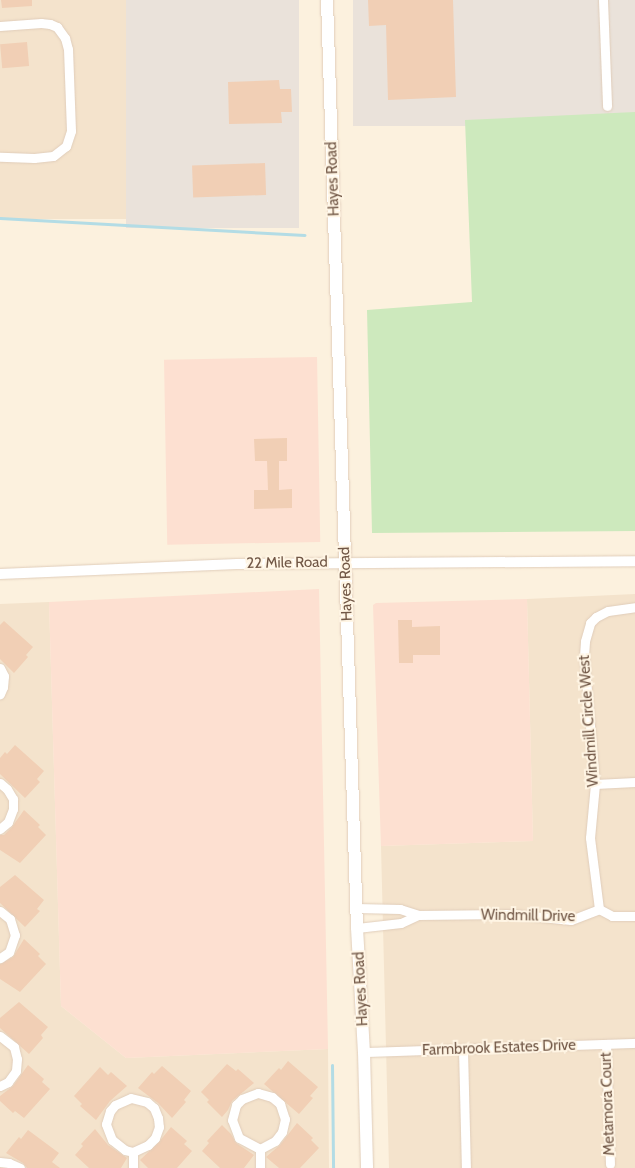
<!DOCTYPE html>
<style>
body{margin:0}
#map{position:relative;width:635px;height:1168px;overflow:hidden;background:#fcf1de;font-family:Cabin,sans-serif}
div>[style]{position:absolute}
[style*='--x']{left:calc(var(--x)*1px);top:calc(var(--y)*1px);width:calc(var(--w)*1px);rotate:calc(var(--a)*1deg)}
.residential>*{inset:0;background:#f4e3cc;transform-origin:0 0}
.commercial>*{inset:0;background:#fde0d1;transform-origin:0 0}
.industrial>*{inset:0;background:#eae2da;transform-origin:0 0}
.green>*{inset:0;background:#cde9bd}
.stream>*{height:3px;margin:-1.5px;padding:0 1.5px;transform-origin:1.5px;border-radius:1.5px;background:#b3dce5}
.building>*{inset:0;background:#f1cfb5;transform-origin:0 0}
.roads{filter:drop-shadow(0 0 1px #e0cdba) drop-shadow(0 0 1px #e0cdba)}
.minor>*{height:9px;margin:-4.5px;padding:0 4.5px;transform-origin:4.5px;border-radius:4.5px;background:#fff}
.tertiary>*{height:10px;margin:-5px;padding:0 5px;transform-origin:5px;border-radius:5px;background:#fff}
.secondary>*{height:12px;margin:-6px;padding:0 6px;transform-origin:6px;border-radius:6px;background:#fff}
span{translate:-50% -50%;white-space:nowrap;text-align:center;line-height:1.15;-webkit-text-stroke:4px #fff5e4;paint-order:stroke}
.street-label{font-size:15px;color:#715746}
</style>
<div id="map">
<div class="residential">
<div style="left:0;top:0;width:126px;height:219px"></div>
<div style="clip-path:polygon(635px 594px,635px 1168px,389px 1168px,381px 846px,533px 841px,527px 599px)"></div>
<div style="clip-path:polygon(49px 602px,61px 1006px,126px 1058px,328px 1049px,329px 1168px,0 1168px,0 604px)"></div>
</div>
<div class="commercial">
<div style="left:317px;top:357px;width:185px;height:153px;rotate:89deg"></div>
<div style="clip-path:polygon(319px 589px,328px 1049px,126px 1058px,61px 1006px,49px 602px)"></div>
<div style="clip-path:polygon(527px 599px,533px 841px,381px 846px,373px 605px,376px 603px)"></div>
</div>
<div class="industrial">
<div style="left:126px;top:0;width:173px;height:228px"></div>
<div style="left:353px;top:0;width:282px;height:126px"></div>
</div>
<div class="green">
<div style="clip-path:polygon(635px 112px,635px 531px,372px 533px,367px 310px,472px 302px,465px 120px)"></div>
</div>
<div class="stream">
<div style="--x:0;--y:218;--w:305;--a:3.2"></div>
<div style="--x:332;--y:1065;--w:103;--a:89.4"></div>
</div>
<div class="building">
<div style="clip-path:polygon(1px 0,32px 0,32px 6px,2px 8px)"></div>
<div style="clip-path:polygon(368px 0,453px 0,456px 97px,388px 100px,386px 25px,369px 26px)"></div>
<div style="left:27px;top:42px;width:24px;height:27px;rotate:85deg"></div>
<div style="clip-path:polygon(279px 80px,280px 89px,291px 89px,292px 112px,281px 112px,282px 123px,229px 124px,228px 82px)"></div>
<div style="left:265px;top:163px;width:32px;height:73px;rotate:88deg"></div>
<div style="clip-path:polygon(287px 438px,287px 461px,279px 461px,279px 490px,292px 489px,292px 508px,254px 509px,254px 490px,268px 490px,267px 461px,255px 461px,254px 439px)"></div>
<div style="clip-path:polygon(398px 620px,412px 620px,412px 627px,440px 626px,440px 655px,413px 655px,413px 663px,399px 663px)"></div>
<div style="clip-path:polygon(4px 621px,33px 647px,26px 655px,28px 657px,14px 673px,0 659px,0 625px)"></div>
<div style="clip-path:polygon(15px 745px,44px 771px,37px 779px,40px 782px,25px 798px,0 774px,0 758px,5px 752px,7px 754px)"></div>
<div style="clip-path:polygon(24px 810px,40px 825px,38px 827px,46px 835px,20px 863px,0 850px,0 835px,4px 835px,12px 827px)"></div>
<div style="clip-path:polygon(15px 875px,44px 900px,37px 909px,40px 911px,25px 927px,0 903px,0 887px)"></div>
<div style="clip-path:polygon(24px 939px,40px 954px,38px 956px,46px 964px,20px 992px,0 979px,0 964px,13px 957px)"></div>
<div style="clip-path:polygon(19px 1002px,48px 1027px,41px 1035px,43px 1038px,29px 1054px,0 1028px,0 1018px)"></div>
<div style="clip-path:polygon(288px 1061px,318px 1087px,310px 1096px,313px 1098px,299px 1114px,264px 1084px,279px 1068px,281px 1070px)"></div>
<div style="clip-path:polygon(227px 1064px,236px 1071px,238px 1069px,254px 1083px,232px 1101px,228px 1110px,222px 1117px,207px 1102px,209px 1100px,201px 1092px)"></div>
<div style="clip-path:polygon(28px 1065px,44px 1079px,42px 1082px,50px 1089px,24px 1118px,15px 1111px,13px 1113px,0 1101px,0 1096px,13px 1086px)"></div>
<div style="clip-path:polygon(162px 1066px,191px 1091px,184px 1100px,186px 1102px,172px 1118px,158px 1103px,138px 1088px,152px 1072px,154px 1074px)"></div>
<div style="clip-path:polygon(100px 1067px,108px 1075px,111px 1072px,127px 1086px,110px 1101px,96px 1120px,80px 1106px,82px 1104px,74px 1096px)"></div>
<div style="clip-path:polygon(297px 1123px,313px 1138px,311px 1140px,319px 1148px,300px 1168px,279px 1168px,266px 1157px,280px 1145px)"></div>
<div style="clip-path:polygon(222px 1125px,231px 1134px,236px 1143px,254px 1155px,244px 1168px,220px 1168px,202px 1151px,209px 1143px,207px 1141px)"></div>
<div style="clip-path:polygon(171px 1127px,187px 1141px,184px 1144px,192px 1151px,177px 1168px,148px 1168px,140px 1160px,159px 1142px)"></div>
<div style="clip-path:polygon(95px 1129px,108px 1145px,127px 1158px,121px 1168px,89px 1168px,75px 1155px,83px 1146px,81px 1144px)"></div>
<div style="clip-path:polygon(28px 1130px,59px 1153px,52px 1162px,60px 1168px,27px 1168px,23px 1163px,6px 1153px,19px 1137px,21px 1139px)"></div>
</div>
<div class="roads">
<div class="minor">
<div style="--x:603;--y:0;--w:106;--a:87.8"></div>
<div style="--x:0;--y:26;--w:41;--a:-4.2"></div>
<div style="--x:41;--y:23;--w:9;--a:6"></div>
<div style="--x:50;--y:24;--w:8;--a:23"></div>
<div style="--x:57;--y:27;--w:14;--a:54"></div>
<div style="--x:65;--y:38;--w:11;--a:75"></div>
<div style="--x:68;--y:49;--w:82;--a:87.9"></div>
<div style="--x:71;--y:131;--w:16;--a:108"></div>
<div style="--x:66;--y:146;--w:16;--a:142"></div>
<div style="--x:53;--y:156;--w:19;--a:174"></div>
<div style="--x:34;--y:158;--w:34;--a:-178"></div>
<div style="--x:0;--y:668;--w:9;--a:63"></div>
<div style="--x:4;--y:676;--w:11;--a:95"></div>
<div style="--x:3;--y:687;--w:8;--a:113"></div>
<div style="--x:0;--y:783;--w:9;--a:41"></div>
<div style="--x:7;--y:789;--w:12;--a:59"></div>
<div style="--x:13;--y:799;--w:10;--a:90"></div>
<div style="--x:13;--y:809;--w:14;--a:111"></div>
<div style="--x:8;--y:822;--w:11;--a:139"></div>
<div style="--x:595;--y:784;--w:40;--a:-2.9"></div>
<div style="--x:356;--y:908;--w:44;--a:1.3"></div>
<div style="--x:400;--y:909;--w:19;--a:18"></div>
<div style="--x:418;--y:915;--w:94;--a:-0.6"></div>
<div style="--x:512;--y:914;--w:59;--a:5.8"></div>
<div style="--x:571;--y:920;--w:30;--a:-21"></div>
<div style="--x:599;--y:909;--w:15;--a:28"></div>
<div style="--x:612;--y:916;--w:23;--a:0"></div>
<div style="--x:599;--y:909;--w:72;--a:-97.2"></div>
<div style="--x:590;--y:838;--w:54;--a:-84.7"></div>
<div style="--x:595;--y:784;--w:128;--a:-94.9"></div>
<div style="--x:584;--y:656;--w:15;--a:-86"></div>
<div style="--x:585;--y:641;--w:19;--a:-74"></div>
<div style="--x:590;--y:623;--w:8;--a:-45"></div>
<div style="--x:596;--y:617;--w:13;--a:-27"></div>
<div style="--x:608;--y:611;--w:27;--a:-8"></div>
<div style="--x:0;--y:911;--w:13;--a:39"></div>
<div style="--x:10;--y:919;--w:17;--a:73"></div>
<div style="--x:15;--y:935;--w:18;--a:109"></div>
<div style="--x:9;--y:952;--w:11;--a:146"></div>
<div style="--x:357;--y:928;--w:44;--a:-6.5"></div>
<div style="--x:401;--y:923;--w:19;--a:-25"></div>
<div style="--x:0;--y:1036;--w:18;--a:38"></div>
<div style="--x:14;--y:1047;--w:12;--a:76"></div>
<div style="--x:17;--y:1059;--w:12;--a:95"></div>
<div style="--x:16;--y:1071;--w:14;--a:126"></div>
<div style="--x:8;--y:1082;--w:9;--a:153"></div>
<div style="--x:606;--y:1044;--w:120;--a:88.1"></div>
<div style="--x:463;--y:1049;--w:119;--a:88.6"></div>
<div style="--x:364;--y:1052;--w:271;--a:-1.9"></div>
<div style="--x:258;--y:1093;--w:15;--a:16"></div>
<div style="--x:272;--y:1097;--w:11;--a:41"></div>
<div style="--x:280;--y:1104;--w:16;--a:72"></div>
<div style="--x:285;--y:1119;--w:13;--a:103"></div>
<div style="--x:282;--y:1132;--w:11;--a:128"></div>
<div style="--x:275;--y:1141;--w:17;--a:152"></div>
<div style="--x:260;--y:1149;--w:24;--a:-152"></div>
<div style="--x:239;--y:1138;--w:19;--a:-111"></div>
<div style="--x:232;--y:1120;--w:16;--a:-75"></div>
<div style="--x:236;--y:1105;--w:8;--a:-45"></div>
<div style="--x:242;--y:1099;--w:17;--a:-21"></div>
<div style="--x:131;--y:1098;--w:16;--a:14"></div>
<div style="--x:147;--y:1102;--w:9;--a:41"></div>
<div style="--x:154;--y:1108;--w:11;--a:68"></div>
<div style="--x:158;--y:1118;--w:9;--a:84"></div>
<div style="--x:159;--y:1127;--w:12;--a:110"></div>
<div style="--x:155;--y:1138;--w:10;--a:135"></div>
<div style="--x:148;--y:1145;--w:17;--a:155"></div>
<div style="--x:133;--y:1152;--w:8;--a:-166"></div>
<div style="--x:125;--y:1150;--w:16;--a:-142"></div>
<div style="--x:112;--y:1140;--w:17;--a:-111"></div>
<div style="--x:106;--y:1124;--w:14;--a:-73"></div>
<div style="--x:110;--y:1111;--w:8;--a:-50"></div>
<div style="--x:115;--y:1105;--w:17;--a:-24"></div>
<div style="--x:260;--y:1149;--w:19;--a:90"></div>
<div style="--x:133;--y:1152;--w:16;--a:90"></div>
<div style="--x:0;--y:1162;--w:9;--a:6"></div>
<div style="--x:9;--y:1163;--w:12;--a:24"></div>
</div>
<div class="tertiary">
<div style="--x:0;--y:574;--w:237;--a:-2.4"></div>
<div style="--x:237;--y:564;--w:398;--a:-0.4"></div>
</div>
<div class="secondary">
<div style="--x:327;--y:0;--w:928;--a:88.15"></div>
<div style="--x:357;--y:928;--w:124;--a:86.8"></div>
<div style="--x:364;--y:1052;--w:116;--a:88.5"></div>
</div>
</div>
<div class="street-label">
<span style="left:333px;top:179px;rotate:-92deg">Hayes Road</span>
<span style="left:287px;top:563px;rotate:-1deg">22 Mile Road</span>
<span style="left:346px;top:584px;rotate:-92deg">Hayes Road</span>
<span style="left:589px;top:721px;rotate:-94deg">Windmill Circle West</span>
<span style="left:528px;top:916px;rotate:1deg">Windmill Drive</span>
<span style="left:361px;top:989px;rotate:-93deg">Hayes Road</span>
<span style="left:499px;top:1048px;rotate:-2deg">Farmbrook Estates Drive</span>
<span style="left:608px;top:1104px;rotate:-92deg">Metamora Court</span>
</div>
</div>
